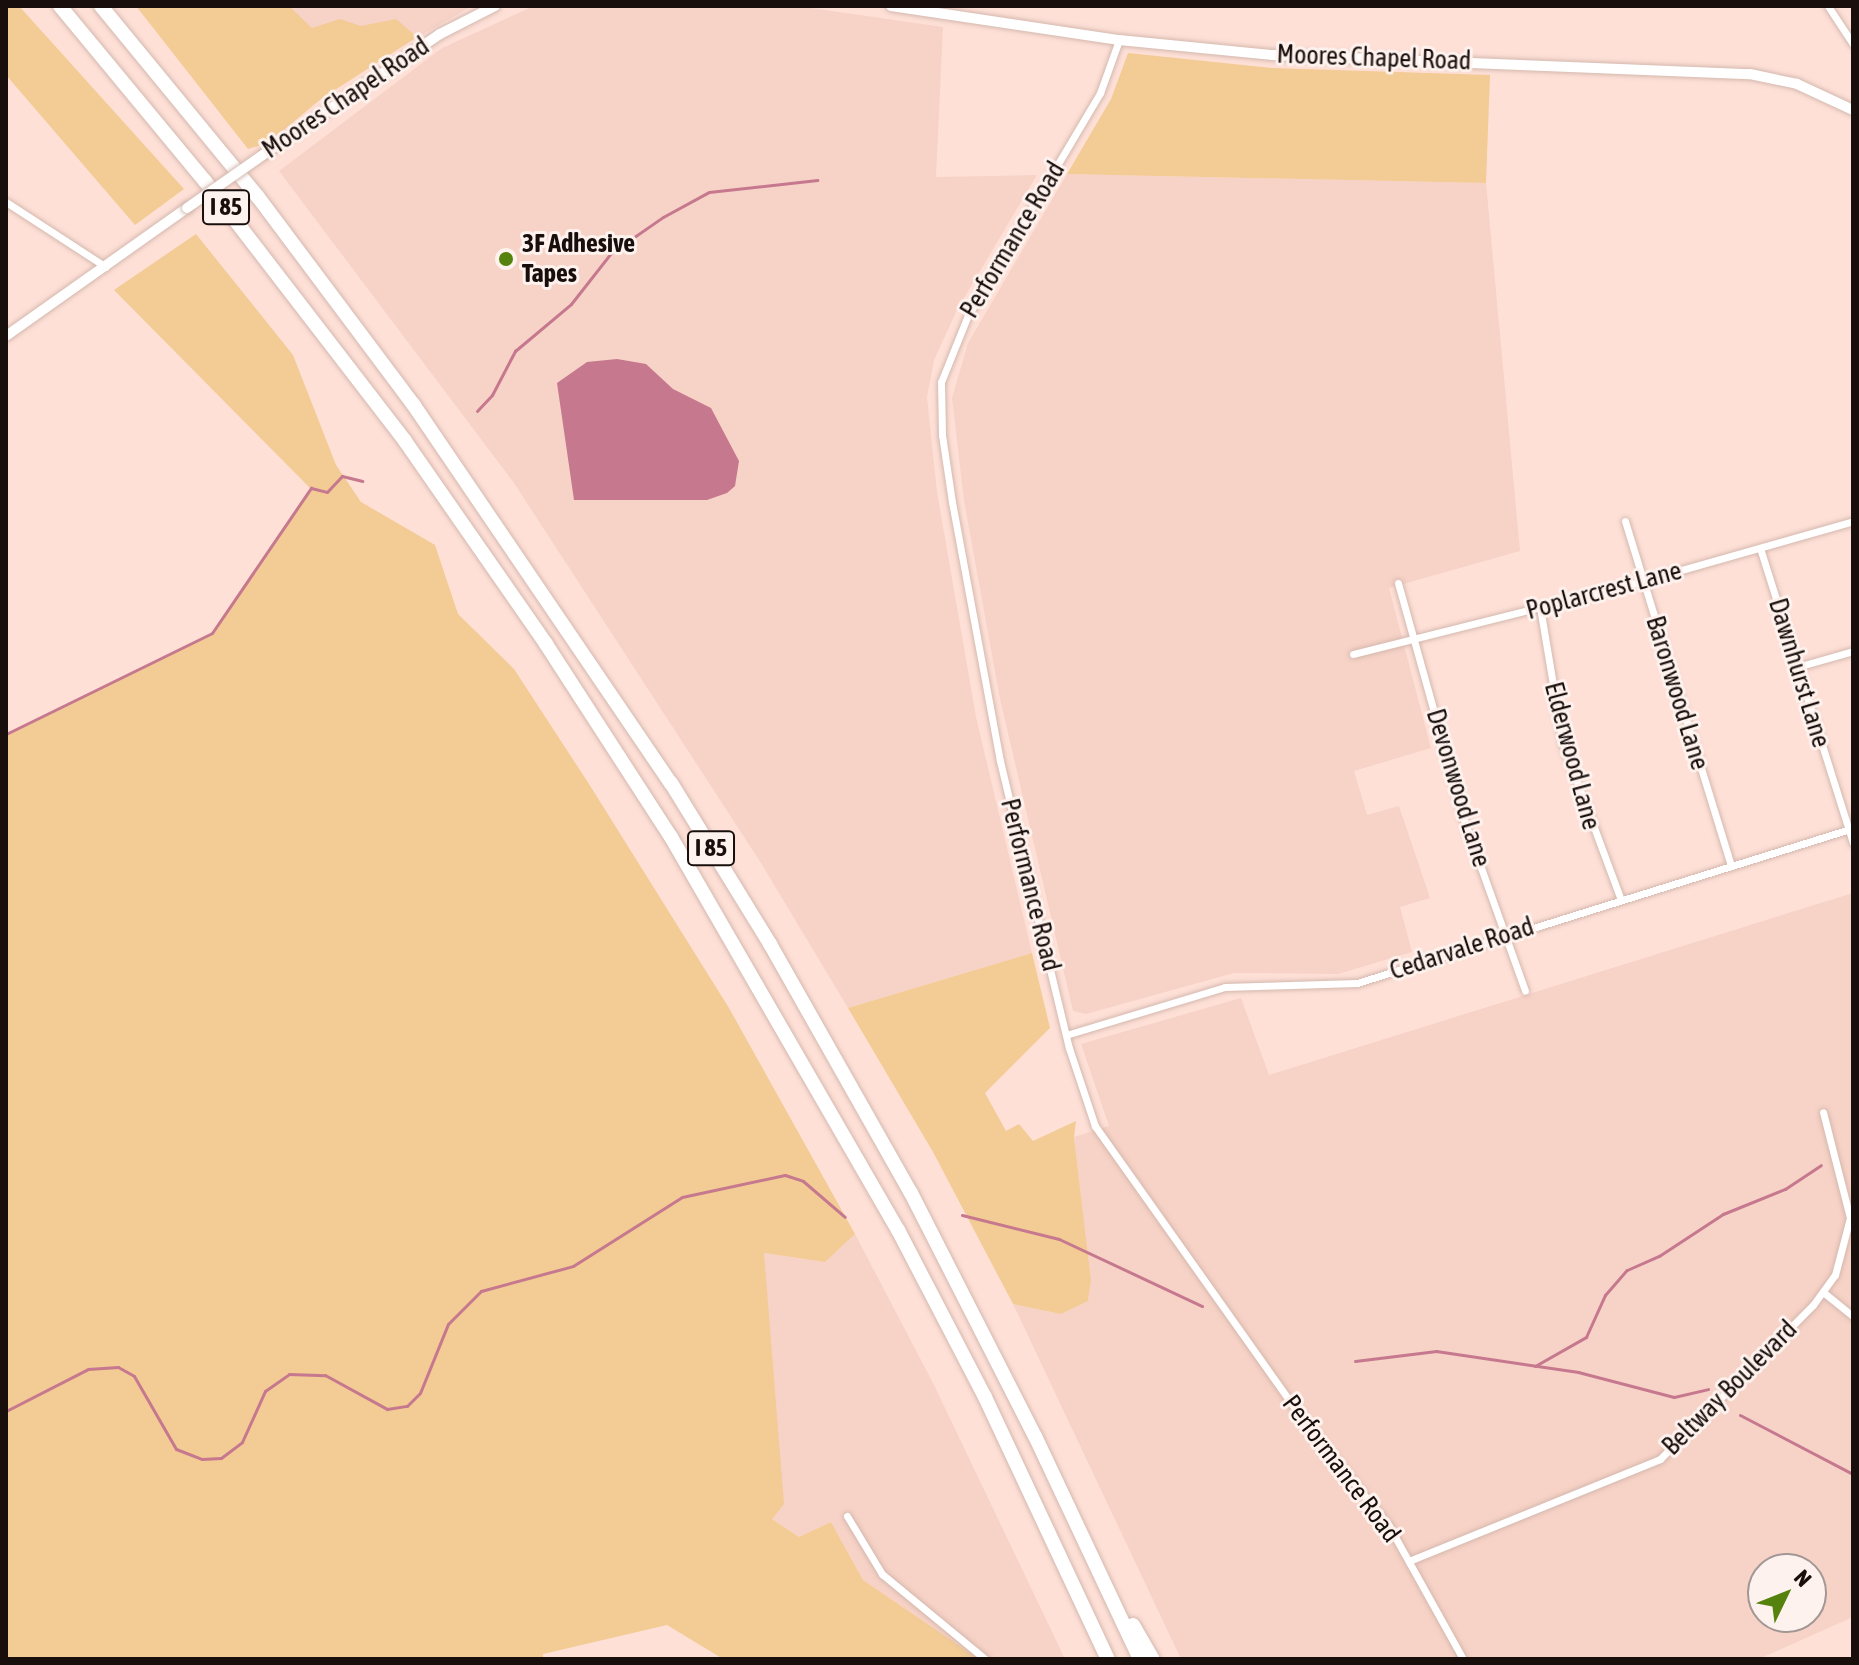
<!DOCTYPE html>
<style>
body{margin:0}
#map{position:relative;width:1859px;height:1665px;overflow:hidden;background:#fee0d7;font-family:"Asap Condensed",sans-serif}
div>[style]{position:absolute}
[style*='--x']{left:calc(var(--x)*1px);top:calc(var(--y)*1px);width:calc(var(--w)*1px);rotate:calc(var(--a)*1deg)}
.built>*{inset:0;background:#f7d2c6}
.green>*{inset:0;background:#f2cb95}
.water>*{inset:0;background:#c6788e}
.stream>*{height:3px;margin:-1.5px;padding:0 1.5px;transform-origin:1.5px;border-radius:1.5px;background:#c6788e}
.roads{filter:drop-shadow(0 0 2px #d4b8ae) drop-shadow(0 0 2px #d4b8ae)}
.minor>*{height:7px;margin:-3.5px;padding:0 3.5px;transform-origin:3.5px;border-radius:3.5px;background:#fff}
.secondary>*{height:10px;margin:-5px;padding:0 5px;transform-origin:5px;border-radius:5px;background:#fff}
.motorway>*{height:14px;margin:-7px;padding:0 7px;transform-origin:7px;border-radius:7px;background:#fff}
.bridges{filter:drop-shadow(0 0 2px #d4b8ae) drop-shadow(0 0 2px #d4b8ae)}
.secondary-bridge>*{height:10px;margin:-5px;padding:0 5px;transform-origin:5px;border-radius:5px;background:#fff}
.dots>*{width:22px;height:22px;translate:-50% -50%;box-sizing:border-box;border:4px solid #fef2ee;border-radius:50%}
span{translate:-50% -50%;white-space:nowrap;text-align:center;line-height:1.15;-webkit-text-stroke:6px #fef2ee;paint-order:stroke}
.shield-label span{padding:2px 6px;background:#fef2ee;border:2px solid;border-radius:6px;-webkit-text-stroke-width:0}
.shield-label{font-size:24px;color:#180f0c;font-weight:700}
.street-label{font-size:26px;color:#180f0c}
.poi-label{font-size:26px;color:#180f0c;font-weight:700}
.left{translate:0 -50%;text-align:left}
.frame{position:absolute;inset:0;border:8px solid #180f0c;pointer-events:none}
.north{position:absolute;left:1747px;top:1553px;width:80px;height:80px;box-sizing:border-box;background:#fef2ee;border:2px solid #a29794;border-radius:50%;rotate:47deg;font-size:22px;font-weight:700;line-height:32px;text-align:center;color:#180f0c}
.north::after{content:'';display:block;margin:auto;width:28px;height:36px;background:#55820c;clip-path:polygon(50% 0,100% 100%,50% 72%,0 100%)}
</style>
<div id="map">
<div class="built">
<div style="clip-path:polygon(201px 6px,472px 6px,390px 53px,386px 47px)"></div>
<div style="clip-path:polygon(534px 6px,797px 6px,943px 27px,936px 177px,1037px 175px,957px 310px,934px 360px,927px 397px,937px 492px,976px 717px,1032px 953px,848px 1008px,761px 863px,514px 483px,279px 171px,442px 48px)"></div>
<div style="clip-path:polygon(1067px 174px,1486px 183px,1520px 551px,1389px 588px,1431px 748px,1354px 771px,1367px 815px,1399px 806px,1430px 898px,1400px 907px,1412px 952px,1338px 974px,1234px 973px,1086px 1014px,1073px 1011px,1000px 699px,964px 501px,952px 398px,968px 343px)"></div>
<div style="clip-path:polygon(evenodd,1853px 893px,1853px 1617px,1759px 1659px,1181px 1659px,1013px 1304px,1061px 1314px,1088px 1301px,1091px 1280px,1074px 1137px,1109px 1126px,1081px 1044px,1241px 998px,1269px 1075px,1853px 893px,1763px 1569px,1811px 1569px,1811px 1617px,1763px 1617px,1763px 1569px)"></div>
<div style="clip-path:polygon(855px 1234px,934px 1385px,1065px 1659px,979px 1659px,863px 1580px,831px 1522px,799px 1537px,771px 1518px,764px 1253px,825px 1262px)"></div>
</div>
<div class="green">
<div style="clip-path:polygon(6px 6px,19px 6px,184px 189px,135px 225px,6px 75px)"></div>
<div style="clip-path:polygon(136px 6px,289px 6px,312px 28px,340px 19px,361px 26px,396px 19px,417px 37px,321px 99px,268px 143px,248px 149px)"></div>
<div style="clip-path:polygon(1128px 53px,1272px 68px,1490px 75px,1486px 183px,1067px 174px,1111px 99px)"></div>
<div style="clip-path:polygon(196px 234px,293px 355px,336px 465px,361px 502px,435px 545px,458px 614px,514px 669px,589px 784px,729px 1008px,855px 1234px,825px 1262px,764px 1253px,784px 1504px,772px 1519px,799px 1537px,831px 1522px,863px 1580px,979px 1659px,723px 1659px,667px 1625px,543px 1654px,543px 1659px,6px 1659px,6px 734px,212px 633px,311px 489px,114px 290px)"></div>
<div style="clip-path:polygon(1032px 953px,1050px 1028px,985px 1093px,1006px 1131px,1019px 1124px,1033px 1141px,1076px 1121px,1074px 1137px,1091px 1280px,1088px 1301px,1061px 1314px,1013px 1304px,933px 1152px,848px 1008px)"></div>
</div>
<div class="water">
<div style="clip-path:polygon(617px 359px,646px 364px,673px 389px,711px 408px,739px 461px,735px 486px,727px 493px,707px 500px,574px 500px,557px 383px,587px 362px)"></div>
</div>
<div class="stream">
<div style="--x:477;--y:411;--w:22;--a:-47"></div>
<div style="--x:492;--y:395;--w:50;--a:-62.4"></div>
<div style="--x:515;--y:351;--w:73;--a:-40"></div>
<div style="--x:571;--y:304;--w:65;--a:-51.9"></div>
<div style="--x:611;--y:253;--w:63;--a:-34.7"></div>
<div style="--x:663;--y:217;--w:52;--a:-28.5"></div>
<div style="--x:709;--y:192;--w:109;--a:-6.3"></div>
<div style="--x:6;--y:734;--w:229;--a:-26.1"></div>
<div style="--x:212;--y:633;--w:176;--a:-55.7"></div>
<div style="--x:311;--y:488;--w:16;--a:14"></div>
<div style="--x:327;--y:492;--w:22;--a:-47"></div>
<div style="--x:342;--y:476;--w:21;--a:14"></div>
<div style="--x:962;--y:1215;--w:100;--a:13.9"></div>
<div style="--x:1059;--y:1239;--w:158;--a:25.1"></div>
<div style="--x:1355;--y:1361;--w:82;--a:-7"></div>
<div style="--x:1436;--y:1351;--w:144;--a:8.4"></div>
<div style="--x:1578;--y:1372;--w:99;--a:14.6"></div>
<div style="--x:1674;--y:1397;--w:35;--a:-13"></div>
<div style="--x:1535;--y:1366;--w:59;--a:-29.6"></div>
<div style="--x:1586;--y:1337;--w:46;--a:-65.7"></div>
<div style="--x:1605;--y:1295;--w:33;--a:-49"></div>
<div style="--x:1627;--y:1270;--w:35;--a:-24"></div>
<div style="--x:1659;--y:1256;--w:77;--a:-33.3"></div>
<div style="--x:1723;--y:1214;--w:67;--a:-22"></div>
<div style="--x:1785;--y:1189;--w:43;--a:-33.7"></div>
<div style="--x:6;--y:1411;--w:92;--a:-27.1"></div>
<div style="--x:88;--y:1369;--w:30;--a:-4"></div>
<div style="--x:118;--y:1367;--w:18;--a:29"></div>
<div style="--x:134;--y:1376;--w:84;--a:60.1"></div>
<div style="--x:176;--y:1449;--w:28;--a:21"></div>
<div style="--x:202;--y:1459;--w:19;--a:-3"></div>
<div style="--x:221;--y:1458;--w:26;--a:-37"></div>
<div style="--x:242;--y:1442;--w:56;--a:-65.7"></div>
<div style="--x:265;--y:1391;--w:29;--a:-35"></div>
<div style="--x:289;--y:1374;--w:36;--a:2"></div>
<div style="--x:325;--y:1375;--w:71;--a:28.7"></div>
<div style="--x:387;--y:1409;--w:20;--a:-9"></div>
<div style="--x:407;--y:1406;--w:18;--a:-45"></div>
<div style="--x:420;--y:1393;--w:74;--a:-67.9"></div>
<div style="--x:448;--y:1324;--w:47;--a:-45"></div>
<div style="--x:481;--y:1291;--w:95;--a:-15.2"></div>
<div style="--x:573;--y:1266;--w:129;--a:-32.3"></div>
<div style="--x:682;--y:1197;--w:105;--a:-12.1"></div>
<div style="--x:785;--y:1175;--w:19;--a:18"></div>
<div style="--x:803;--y:1181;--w:55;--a:40.6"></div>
<div style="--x:1740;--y:1415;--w:127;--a:27.6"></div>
</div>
<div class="roads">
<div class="minor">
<div style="--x:1828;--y:6;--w:45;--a:56.7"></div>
<div style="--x:1119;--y:40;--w:56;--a:109.7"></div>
<div style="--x:1100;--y:93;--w:258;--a:120.7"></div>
<div style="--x:968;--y:315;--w:72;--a:111.9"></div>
<div style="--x:941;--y:382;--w:53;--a:88.9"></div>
<div style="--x:942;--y:435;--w:68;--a:81.5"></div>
<div style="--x:952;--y:502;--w:263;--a:79.5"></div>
<div style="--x:1000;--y:761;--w:295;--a:76.5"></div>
<div style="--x:1069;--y:1048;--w:82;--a:71.6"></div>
<div style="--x:1095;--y:1126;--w:355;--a:54.7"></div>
<div style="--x:1300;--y:1416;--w:141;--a:51"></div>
<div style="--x:1389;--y:1526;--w:152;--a:60.9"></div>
<div style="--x:6;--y:202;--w:119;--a:33"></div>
<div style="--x:1625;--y:521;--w:361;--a:72.9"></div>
<div style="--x:1760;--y:548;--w:309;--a:72.5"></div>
<div style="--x:1398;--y:583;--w:249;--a:74.4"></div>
<div style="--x:1465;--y:823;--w:178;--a:70.3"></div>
<div style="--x:1540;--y:607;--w:139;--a:80.5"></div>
<div style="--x:1563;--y:744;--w:166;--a:69.6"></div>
<div style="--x:1353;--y:654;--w:299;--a:-14.1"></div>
<div style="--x:1643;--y:581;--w:218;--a:-15.9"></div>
<div style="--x:1797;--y:667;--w:58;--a:-15.9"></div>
<div style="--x:1066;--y:1035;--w:166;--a:-16.8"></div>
<div style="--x:1225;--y:987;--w:132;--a:-1.7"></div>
<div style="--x:1357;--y:983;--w:520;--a:-17.35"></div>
<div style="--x:1823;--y:1292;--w:38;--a:39"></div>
<div style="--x:847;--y:1516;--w:68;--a:58.9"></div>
<div style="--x:882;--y:1574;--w:134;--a:39.5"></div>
<div style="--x:1409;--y:1561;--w:271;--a:-22.1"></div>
<div style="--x:1660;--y:1459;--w:217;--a:-45.2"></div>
<div style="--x:1813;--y:1305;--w:37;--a:-54"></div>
<div style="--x:1835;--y:1275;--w:59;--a:-75.3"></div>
<div style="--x:1850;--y:1218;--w:109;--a:-104.3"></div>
</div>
<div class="secondary">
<div style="--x:891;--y:6;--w:231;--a:8.5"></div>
<div style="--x:1119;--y:40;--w:155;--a:5.6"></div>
<div style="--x:1273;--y:55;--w:477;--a:2.3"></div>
<div style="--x:1750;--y:74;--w:48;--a:12"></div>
<div style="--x:1797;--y:84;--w:62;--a:24.9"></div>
<div style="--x:267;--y:152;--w:209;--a:-34.3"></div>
<div style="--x:440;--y:34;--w:62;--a:-27"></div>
<div style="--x:6;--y:336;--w:222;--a:-35.3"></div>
</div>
<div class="motorway">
<div style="--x:60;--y:6;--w:227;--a:50.4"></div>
<div style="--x:205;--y:181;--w:328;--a:52.4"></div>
<div style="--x:405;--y:441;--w:247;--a:55.2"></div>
<div style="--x:546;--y:644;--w:230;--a:57.1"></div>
<div style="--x:671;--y:837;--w:454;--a:60"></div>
<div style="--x:898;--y:1230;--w:188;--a:62.5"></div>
<div style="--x:985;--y:1397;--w:289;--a:64.9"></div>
<div style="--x:101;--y:6;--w:247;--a:50.6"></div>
<div style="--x:258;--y:197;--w:259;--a:53.2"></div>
<div style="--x:413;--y:404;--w:458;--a:55.8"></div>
<div style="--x:671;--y:783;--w:189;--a:58.4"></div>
<div style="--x:770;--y:944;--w:286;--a:60.5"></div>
<div style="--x:911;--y:1193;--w:273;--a:63"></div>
<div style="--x:1035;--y:1436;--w:246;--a:64.8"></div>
<div style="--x:1133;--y:1625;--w:39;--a:60"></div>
</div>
</div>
<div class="bridges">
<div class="secondary-bridge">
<div style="--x:187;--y:208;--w:98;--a:-35"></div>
</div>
</div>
<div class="dots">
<div style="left:506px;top:259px;background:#55820c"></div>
</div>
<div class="shield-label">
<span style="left:226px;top:207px">I 85</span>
<span style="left:711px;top:848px">I 85</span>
</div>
<div class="street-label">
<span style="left:1374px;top:58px;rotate:2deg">Moores Chapel Road</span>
<span style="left:346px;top:98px;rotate:-34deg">Moores Chapel Road</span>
<span style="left:1013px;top:240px;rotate:-59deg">Performance Road</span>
<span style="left:1604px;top:591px;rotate:-15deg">Poplarcrest Lane</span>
<span style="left:1799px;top:673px;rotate:73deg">Dawnhurst Lane</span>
<span style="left:1677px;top:693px;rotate:73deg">Baronwood Lane</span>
<span style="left:1572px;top:756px;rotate:75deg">Elderwood Lane</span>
<span style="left:1458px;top:788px;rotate:73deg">Devonwood Lane</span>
<span style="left:1030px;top:885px;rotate:76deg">Performance Road</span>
<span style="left:1462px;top:949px;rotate:-18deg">Cedarvale Road</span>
<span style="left:1730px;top:1388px;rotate:-45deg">Beltway Boulevard</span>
<span style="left:1341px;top:1469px;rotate:53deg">Performance Road</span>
</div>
<div class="poi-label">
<span class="left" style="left:522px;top:259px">3F Adhesive<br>Tapes</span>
</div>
<div class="frame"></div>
<div class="north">N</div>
</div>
